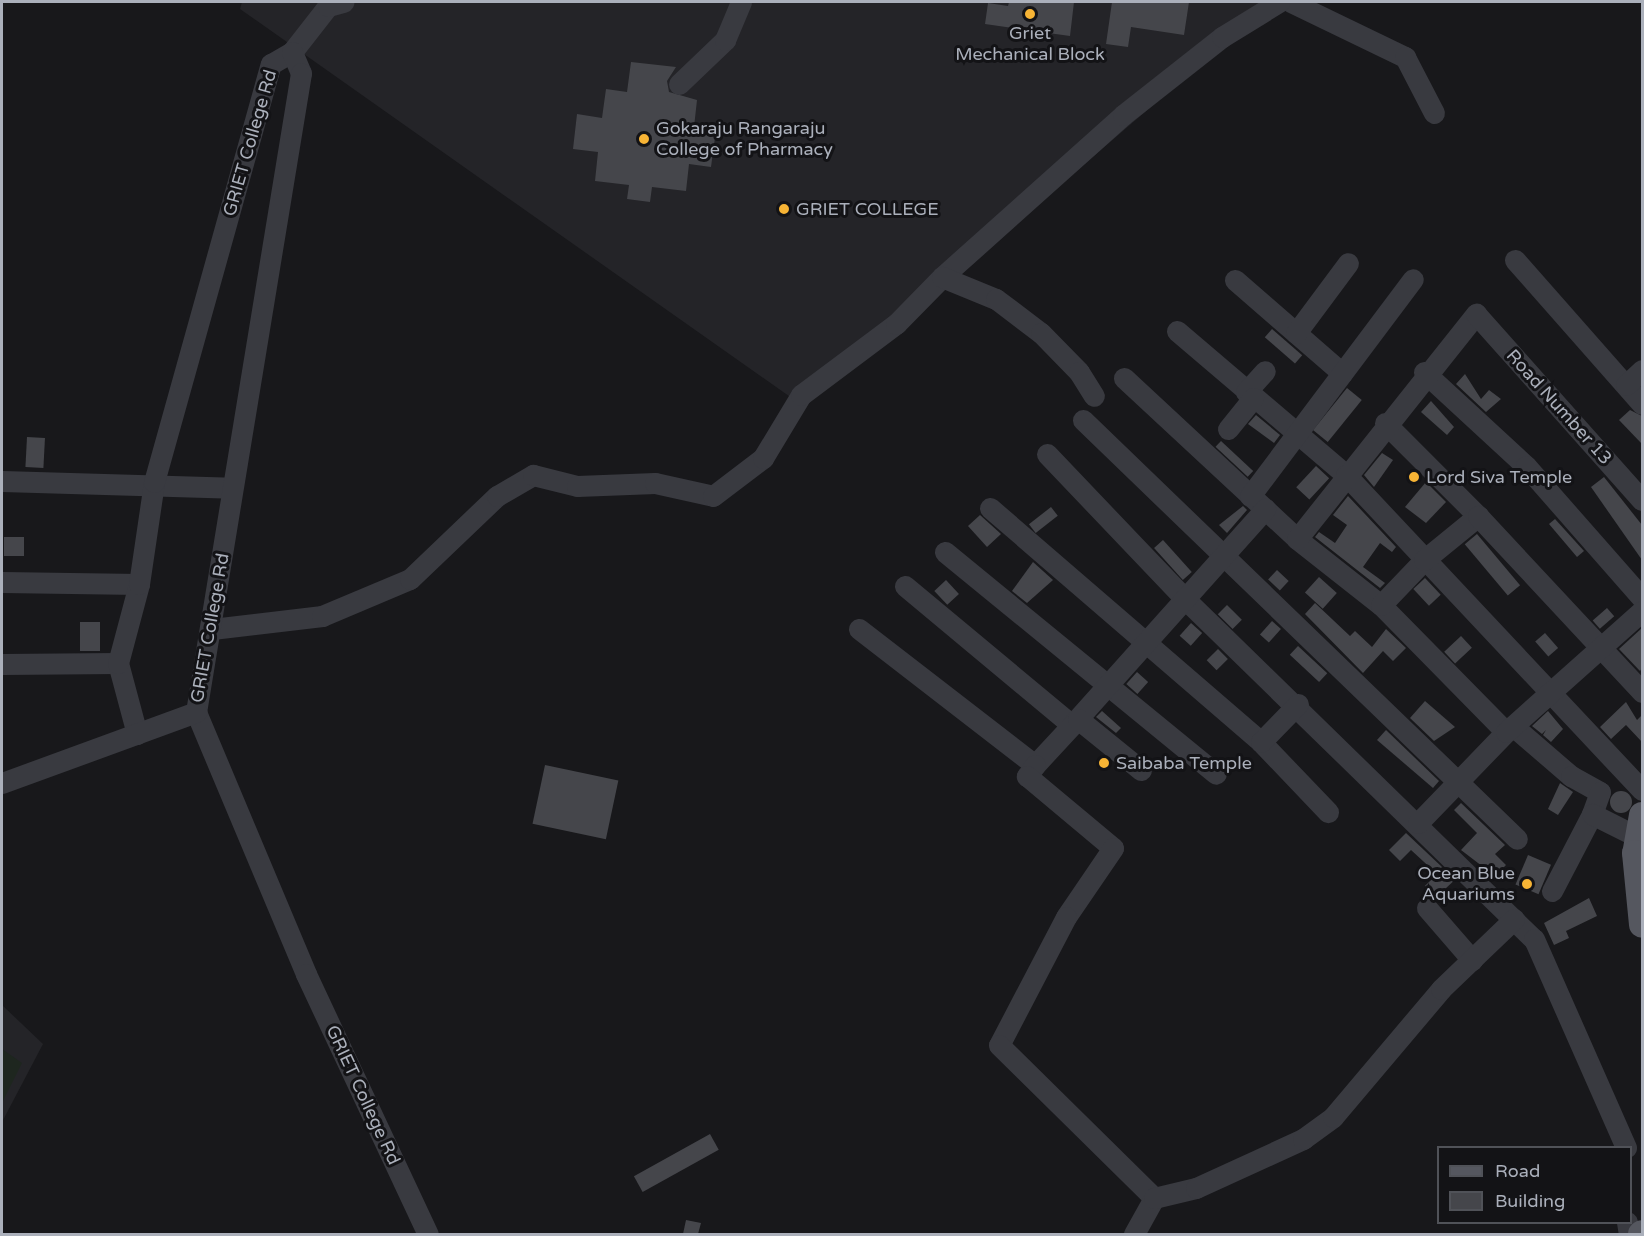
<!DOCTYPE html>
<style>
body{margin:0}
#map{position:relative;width:1644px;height:1236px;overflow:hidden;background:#18181b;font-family:"Varela Round",sans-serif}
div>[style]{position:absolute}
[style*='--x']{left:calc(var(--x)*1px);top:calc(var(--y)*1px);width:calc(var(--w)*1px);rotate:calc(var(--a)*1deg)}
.built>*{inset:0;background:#242428}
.green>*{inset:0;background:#1e261f}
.building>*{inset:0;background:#45464b;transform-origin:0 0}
.round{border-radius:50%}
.minor>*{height:21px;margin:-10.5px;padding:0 10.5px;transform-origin:10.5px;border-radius:10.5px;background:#393a40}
.major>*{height:26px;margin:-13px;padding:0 13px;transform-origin:13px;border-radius:13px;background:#55575f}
.dots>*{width:16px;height:16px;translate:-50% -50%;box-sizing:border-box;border:3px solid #131316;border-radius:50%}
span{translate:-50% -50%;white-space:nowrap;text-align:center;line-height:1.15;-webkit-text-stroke:6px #131316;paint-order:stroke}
.poi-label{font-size:18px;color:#abb0bb}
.left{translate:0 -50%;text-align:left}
.right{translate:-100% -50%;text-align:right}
.street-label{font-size:18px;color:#abb0bb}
.frame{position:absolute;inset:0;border:3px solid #abb0bb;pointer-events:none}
.legend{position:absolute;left:1437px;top:1146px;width:195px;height:78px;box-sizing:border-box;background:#131316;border:2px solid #505258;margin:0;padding:8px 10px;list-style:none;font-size:18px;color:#abb0bb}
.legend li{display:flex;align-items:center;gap:12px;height:30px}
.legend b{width:30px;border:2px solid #505258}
</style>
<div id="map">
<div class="built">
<div style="clip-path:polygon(242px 2px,1273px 2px,803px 406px,240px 9px)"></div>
<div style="clip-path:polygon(2px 1005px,43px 1044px,2px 1122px)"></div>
</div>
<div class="green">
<div style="clip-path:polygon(2px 1049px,22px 1063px,2px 1103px)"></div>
</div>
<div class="building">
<div style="clip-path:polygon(1009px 2px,1074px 2px,1070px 36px,985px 24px,988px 3px,1008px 6px)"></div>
<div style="clip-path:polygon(1112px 2px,1189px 2px,1184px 35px,1131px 27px,1128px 47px,1106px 44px)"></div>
<div style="clip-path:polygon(631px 62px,676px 67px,667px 81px,669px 92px,697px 100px,694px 127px,716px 130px,711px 167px,689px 164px,686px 191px,652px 187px,650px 202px,627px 199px,629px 185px,595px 181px,598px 152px,573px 149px,577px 114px,602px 118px,606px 89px,627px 92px)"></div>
<div style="left:1272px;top:329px;width:40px;height:11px;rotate:41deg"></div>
<div style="clip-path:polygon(1465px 374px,1481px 399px,1489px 390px,1501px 399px,1486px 412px,1456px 384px)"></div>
<div style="left:1347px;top:388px;width:19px;height:54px;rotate:39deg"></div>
<div style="clip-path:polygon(1431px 401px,1454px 427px,1447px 435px,1421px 412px)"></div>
<div style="clip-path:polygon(1630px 410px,1642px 416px,1642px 444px,1619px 420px)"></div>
<div style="clip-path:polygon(1256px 415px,1280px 435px,1274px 443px,1248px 424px)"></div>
<div style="left:27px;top:437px;width:18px;height:30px;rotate:3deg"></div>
<div style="left:1221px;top:441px;width:44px;height:8px;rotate:43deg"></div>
<div style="clip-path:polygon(1382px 453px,1393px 460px,1374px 487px,1364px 475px)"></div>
<div style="left:1316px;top:466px;width:18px;height:29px;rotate:43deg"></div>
<div style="clip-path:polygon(1604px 477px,1642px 525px,1642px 560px,1591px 487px)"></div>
<div style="clip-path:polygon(1426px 482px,1446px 502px,1426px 523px,1405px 507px)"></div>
<div style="clip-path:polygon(1348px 496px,1396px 547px,1392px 552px,1380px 543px,1363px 567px,1385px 583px,1380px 588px,1315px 537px,1319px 532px,1335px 543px,1347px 525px,1333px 515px)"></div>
<div style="clip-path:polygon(1243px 506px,1247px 510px,1227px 533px,1219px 525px)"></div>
<div style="left:1051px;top:507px;width:11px;height:28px;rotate:52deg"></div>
<div style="clip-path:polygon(980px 515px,1001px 534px,987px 547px,968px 526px)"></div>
<div style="clip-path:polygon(1555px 519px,1584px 551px,1577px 557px,1549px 524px)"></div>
<div style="left:1477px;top:534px;width:67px;height:16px;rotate:50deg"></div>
<div style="left:4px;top:537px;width:20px;height:19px"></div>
<div style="left:1163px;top:540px;width:43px;height:12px;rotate:48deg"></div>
<div style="clip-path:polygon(1033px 562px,1053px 580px,1027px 603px,1012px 591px)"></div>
<div style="left:1277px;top:570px;width:16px;height:13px;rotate:43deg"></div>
<div style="left:1319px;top:577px;width:24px;height:21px;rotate:42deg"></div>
<div style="left:1425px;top:578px;width:23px;height:16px;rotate:47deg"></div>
<div style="left:946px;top:580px;width:19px;height:16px;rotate:47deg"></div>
<div style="clip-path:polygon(1315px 603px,1350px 636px,1355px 631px,1372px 647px,1386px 629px,1406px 648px,1393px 661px,1383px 651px,1363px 673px,1305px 614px)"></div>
<div style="left:1227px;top:605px;width:21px;height:13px;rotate:45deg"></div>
<div style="left:1607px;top:608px;width:11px;height:19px;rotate:49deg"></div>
<div style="left:1272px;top:621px;width:12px;height:18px;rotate:42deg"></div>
<div style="left:80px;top:622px;width:20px;height:29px"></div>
<div style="left:1191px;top:623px;width:15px;height:17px;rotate:42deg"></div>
<div style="clip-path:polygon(1642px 628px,1642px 668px,1640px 671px,1619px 649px)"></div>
<div style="left:1545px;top:633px;width:20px;height:13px;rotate:49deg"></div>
<div style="left:1461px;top:636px;width:16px;height:23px;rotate:47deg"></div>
<div style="left:1298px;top:646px;width:40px;height:12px;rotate:43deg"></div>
<div style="left:1218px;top:649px;width:14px;height:16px;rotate:45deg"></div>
<div style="left:1137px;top:672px;width:15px;height:16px;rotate:42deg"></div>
<div style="clip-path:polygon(1425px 701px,1455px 727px,1434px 741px,1410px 718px)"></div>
<div style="clip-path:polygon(1626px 702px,1637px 720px,1642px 715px,1642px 742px,1626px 725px,1611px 739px,1600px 727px)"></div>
<div style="clip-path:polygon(1102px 711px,1121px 728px,1116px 733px,1096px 717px)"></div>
<div style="clip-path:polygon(1548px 711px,1563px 729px,1551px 742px,1543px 735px,1546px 730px,1542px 734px,1532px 726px)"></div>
<div style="clip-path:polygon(1386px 730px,1439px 781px,1433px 788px,1377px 740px)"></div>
<div style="left:545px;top:765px;width:75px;height:60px;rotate:12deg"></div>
<div style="clip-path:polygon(1560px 783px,1573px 792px,1558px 815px,1548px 809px)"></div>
<div class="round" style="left:1610px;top:791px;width:22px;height:22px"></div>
<div style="clip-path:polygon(1461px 803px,1505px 845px,1495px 854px,1506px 865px,1495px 876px,1461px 850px,1477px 833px,1454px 810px)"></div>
<div style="clip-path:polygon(1406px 833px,1442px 867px,1436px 873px,1411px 850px,1400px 861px,1389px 850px)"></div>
<div style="left:1528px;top:855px;width:25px;height:32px;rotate:23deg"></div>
<div style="left:1443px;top:869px;width:16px;height:25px;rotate:47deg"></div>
<div style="clip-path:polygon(1589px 898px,1597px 916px,1566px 931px,1569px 938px,1554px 945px,1544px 923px)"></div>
<div style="left:710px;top:1134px;width:18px;height:87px;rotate:61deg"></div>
<div style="clip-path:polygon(686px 1220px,701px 1223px,698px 1234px,683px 1234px)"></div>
</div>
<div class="minor">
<div style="--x:1291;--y:2;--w:127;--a:25.8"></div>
<div style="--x:1405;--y:57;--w:63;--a:62.6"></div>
<div style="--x:292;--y:52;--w:58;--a:-52"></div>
<div style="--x:328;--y:6;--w:16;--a:-15"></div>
<div style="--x:679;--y:84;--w:64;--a:-43.7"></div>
<div style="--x:725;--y:40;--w:41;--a:-67.2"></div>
<div style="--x:1515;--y:260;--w:192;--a:48.6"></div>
<div style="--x:942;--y:277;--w:243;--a:-41.8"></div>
<div style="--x:1123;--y:115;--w:126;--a:-38.2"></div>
<div style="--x:1222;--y:37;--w:67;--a:-31.6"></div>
<div style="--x:1235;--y:280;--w:142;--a:41"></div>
<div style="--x:1177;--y:331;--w:222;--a:40.4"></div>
<div style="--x:1346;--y:475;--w:432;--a:46.8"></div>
<div style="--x:1296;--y:333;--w:87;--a:-53.4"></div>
<div style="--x:1424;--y:372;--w:139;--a:42.7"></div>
<div style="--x:1526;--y:466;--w:176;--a:48.7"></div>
<div style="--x:1124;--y:378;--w:236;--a:42.9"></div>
<div style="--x:1297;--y:539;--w:107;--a:38.2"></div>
<div style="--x:1381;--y:605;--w:178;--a:45.5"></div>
<div style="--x:1626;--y:385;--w:22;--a:-43"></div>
<div style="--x:1246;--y:392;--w:28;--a:-48"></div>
<div style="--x:1083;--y:420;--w:603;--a:43.99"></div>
<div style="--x:1385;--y:423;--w:132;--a:45"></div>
<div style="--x:1228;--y:429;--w:40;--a:-51"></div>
<div style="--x:1047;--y:454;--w:200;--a:46.4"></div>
<div style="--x:1185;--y:599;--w:487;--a:44.3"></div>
<div style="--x:1534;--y:939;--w:228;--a:66.2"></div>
<div style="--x:2;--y:481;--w:230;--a:1.7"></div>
<div style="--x:1250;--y:496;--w:271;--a:-53.1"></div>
<div style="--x:990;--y:508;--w:358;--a:40.8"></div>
<div style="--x:1261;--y:742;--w:97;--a:46.3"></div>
<div style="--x:1297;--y:539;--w:288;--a:-51.5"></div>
<div style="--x:1476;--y:314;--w:249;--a:48.3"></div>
<div style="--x:945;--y:552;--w:350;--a:39.3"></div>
<div style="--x:2;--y:582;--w:137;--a:0.8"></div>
<div style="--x:905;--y:586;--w:217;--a:39.8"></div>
<div style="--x:1072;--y:725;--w:290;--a:-48.2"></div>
<div style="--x:1381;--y:605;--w:62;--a:-46.3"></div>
<div style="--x:1424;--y:560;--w:70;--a:-39.2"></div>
<div style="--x:1478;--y:516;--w:241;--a:47"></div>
<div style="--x:212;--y:629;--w:111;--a:-6.7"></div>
<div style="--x:322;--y:616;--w:95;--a:-22.8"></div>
<div style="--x:410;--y:579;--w:120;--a:-43.7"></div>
<div style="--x:497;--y:496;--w:42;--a:-30.3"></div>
<div style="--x:533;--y:475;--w:45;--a:14"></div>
<div style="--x:577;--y:486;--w:78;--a:-2.2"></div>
<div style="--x:655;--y:483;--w:59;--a:12.6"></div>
<div style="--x:713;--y:496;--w:63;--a:-37.2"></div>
<div style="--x:763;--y:458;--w:74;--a:-58.9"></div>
<div style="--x:801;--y:395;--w:119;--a:-36.8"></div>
<div style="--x:896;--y:324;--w:66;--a:-45.6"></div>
<div style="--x:942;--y:277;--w:58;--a:22.2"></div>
<div style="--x:996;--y:299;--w:56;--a:37.1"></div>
<div style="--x:1041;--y:333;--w:54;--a:45.7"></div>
<div style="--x:1079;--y:372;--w:28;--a:58"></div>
<div style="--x:859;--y:629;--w:222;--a:37.7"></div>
<div style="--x:1035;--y:765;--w:54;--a:-47.2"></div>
<div style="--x:2;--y:664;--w:116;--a:-0.5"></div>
<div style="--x:1078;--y:719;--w:81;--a:39"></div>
<div style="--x:1513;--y:726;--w:77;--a:40.8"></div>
<div style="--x:1571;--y:776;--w:33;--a:29"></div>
<div style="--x:1600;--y:792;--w:23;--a:110"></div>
<div style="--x:137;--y:734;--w:73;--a:-105"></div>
<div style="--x:118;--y:663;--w:82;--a:-75.1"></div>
<div style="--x:139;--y:584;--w:103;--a:-81.6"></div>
<div style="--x:154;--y:482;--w:434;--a:-74.4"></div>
<div style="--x:271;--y:64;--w:24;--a:-30"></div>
<div style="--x:292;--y:52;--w:23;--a:67"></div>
<div style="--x:301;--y:73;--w:648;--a:99.33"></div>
<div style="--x:196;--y:712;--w:284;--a:67.2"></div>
<div style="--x:306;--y:974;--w:287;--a:64.9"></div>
<div style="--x:1261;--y:742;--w:53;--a:-45.8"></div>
<div style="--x:1035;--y:765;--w:14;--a:126"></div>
<div style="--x:1027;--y:776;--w:112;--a:39.9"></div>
<div style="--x:1113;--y:848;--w:83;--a:124.3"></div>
<div style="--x:1066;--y:917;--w:144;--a:117.6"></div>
<div style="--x:999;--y:1045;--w:218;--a:44.6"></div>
<div style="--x:1154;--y:1198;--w:41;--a:119.1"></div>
<div style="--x:2;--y:783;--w:207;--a:-20.1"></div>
<div style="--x:1418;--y:823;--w:127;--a:-46"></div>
<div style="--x:1506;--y:732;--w:182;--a:-41.7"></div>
<div style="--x:1552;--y:891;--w:87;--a:-62.5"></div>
<div style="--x:1592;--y:814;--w:51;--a:26.6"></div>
<div style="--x:1427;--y:908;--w:69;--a:49.1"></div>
<div style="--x:1154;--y:1198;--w:43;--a:-13.4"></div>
<div style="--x:1196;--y:1188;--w:118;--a:-24.6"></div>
<div style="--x:1303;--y:1139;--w:37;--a:-36"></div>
<div style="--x:1333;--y:1117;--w:167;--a:-49.8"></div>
<div style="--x:1441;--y:989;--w:101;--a:-43.8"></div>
<div style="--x:1627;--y:1222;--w:12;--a:81"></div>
</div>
<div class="major">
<div style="--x:1642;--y:815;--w:39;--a:100"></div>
<div style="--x:1635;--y:853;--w:72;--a:84.4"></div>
<div style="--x:1641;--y:1234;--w:1;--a:-45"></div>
</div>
<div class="dots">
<div style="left:1030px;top:14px;background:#f7b435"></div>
<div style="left:644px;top:139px;background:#f7b435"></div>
<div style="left:784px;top:209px;background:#f7b435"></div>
<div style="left:1414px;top:477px;background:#f7b435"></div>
<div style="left:1104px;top:763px;background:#f7b435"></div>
<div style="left:1527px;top:884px;background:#f7b435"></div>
</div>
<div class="poi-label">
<span style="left:1030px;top:44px">Griet<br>Mechanical Block</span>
<span class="left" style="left:656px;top:139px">Gokaraju Rangaraju<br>College of Pharmacy</span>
<span class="left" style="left:796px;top:209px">GRIET COLLEGE</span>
<span class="left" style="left:1426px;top:477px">Lord Siva Temple</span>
<span class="left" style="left:1116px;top:763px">Saibaba Temple</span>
<span class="right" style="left:1515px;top:884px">Ocean Blue<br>Aquariums</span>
</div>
<div class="street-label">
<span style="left:250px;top:143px;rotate:-74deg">GRIET College Rd</span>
<span style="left:1559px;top:407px;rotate:48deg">Road Number 13</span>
<span style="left:210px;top:628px;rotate:-80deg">GRIET College Rd</span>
<span style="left:363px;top:1095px;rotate:65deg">GRIET College Rd</span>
</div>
<div class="frame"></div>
<ul class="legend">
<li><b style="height:8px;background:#55575f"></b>Road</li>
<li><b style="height:16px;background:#45464b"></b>Building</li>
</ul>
</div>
